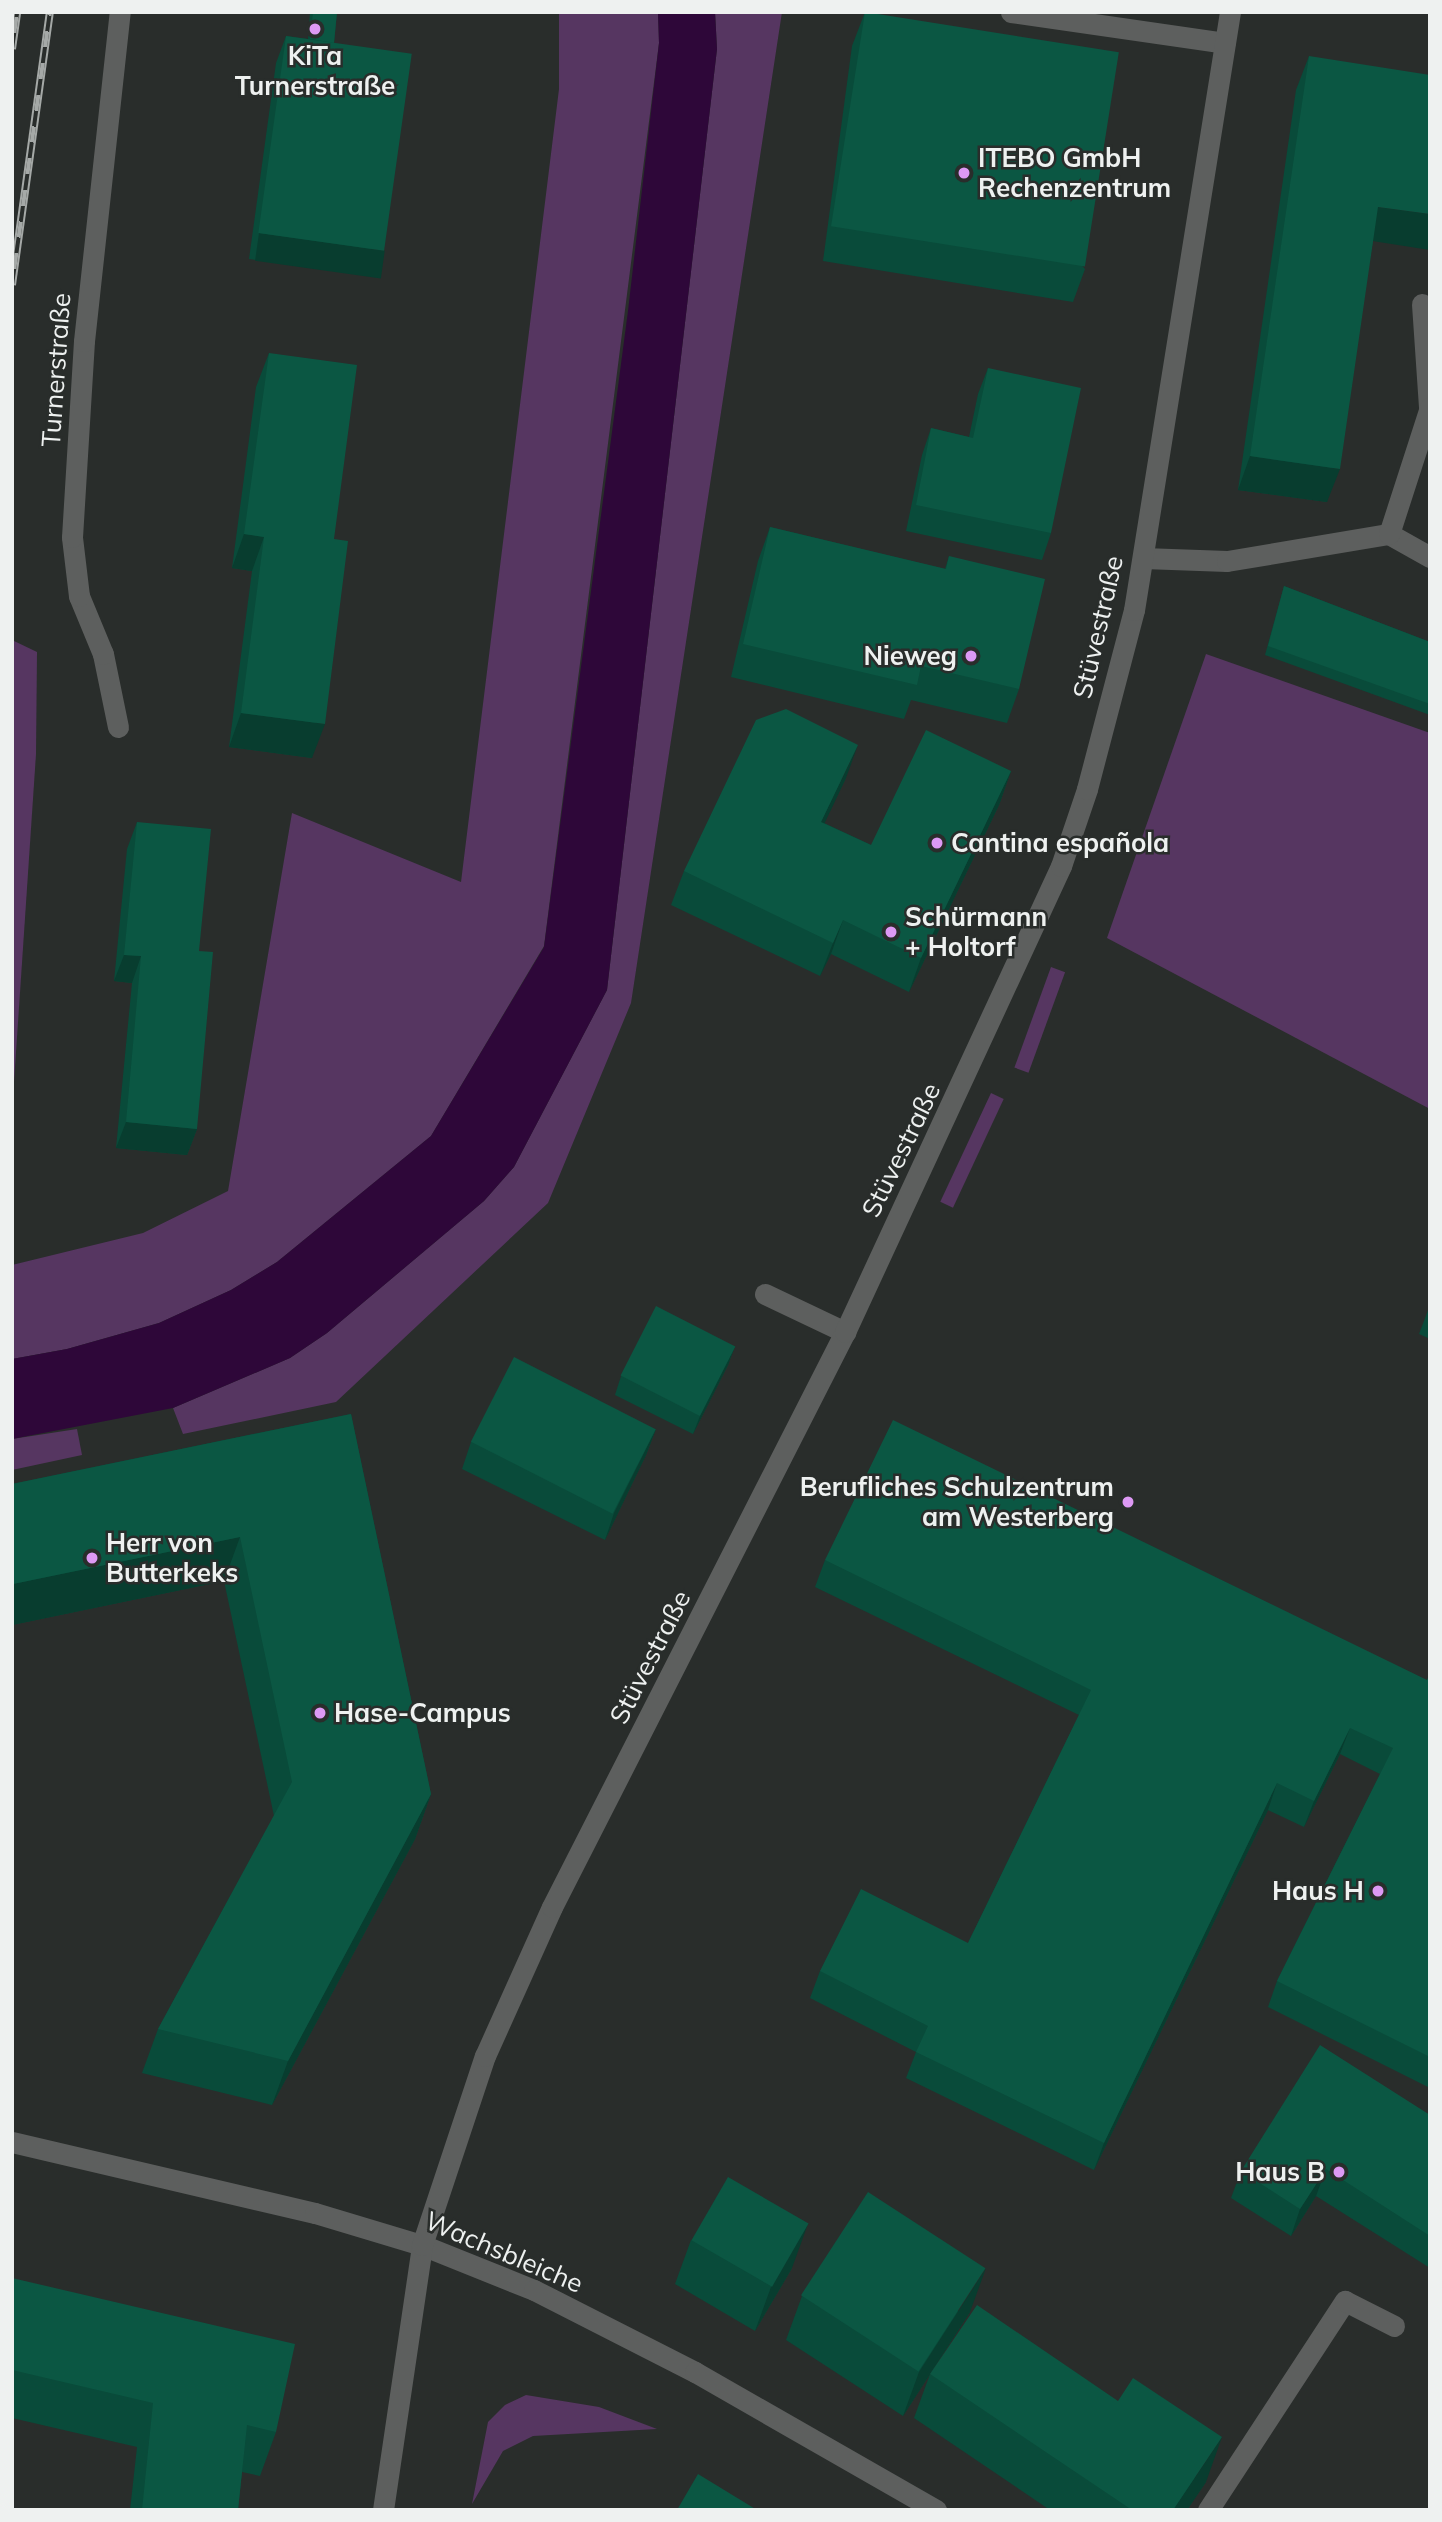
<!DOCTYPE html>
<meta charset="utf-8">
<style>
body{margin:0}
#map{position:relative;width:1442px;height:2522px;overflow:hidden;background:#292d2b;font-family:Mulish,sans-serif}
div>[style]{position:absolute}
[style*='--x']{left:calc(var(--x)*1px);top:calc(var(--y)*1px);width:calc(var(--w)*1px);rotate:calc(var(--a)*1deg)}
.green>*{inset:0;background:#563661;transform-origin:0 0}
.water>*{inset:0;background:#2e0739}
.minor>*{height:21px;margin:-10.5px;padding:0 10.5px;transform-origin:10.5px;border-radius:10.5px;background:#5d5f5e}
.rail>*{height:8px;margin-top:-4px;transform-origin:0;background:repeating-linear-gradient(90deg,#292d2b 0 16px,#a5a9a7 0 32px);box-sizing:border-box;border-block:2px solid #a5a9a7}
.wall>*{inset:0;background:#094b3a}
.shaded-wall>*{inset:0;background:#083d2f;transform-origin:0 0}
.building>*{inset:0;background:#0b5743;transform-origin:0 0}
.dots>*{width:19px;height:19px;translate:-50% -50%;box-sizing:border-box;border:4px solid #292d2b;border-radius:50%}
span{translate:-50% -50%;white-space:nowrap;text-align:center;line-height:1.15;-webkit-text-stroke:5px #292d2b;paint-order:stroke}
.poi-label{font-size:26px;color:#eef1f0;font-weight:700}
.left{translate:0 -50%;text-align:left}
.right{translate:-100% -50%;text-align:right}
.street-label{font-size:26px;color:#eef1f0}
.frame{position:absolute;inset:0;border:14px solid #eef1f0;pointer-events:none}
</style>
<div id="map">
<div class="green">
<div style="clip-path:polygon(559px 12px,658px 12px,659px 43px,544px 946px,431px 1136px,277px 1262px,231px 1290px,159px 1323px,67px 1349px,12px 1359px,12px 1265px,143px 1233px,228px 1191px,292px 813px,461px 882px,559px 89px)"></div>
<div style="clip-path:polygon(715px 12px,782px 12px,631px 1003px,548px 1203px,336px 1402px,183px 1434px,173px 1408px,290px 1358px,327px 1333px,484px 1201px,514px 1167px,607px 990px,717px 49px)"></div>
<div style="clip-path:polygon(12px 640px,37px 652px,36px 754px,12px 1112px)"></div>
<div style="clip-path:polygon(1206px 654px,1430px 733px,1430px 1109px,1107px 938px)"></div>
<div style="left:1051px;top:967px;width:15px;height:107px;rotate:20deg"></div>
<div style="left:991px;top:1093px;width:14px;height:120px;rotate:25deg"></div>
<div style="clip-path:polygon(77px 1429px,82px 1455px,12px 1470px,12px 1439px)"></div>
<div style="clip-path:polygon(526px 2395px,599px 2407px,657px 2429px,533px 2436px,503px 2451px,472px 2504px,488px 2422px,505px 2405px)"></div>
</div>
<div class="water">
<div style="clip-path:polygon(658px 12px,715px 12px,717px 49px,607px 990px,514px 1167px,484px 1201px,327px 1333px,290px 1358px,173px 1408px,12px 1439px,12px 1359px,67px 1349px,159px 1323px,231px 1290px,277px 1262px,431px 1136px,544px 947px,628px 311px,659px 43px)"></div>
</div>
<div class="minor">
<div style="--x:1011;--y:12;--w:216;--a:8.2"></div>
<div style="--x:1422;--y:304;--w:104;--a:86.1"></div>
<div style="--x:1389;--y:534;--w:47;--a:29.3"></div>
<div style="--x:1143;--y:558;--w:84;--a:2"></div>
<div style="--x:1227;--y:561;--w:164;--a:-9.5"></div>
<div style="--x:1389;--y:534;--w:133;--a:-72.1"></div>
<div style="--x:118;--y:727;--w:75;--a:-101.6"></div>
<div style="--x:103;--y:654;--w:63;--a:-112.5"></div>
<div style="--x:79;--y:596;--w:59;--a:-96.8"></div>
<div style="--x:72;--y:537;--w:196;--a:-86.5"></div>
<div style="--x:84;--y:341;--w:331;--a:-83.8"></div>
<div style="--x:765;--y:1294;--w:89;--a:25.4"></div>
<div style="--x:12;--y:2142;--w:311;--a:13.2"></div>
<div style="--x:315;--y:2213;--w:112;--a:16.7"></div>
<div style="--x:422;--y:2245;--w:121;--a:21.9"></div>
<div style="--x:534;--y:2290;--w:181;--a:27"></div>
<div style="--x:695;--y:2372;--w:278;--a:29.8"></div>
<div style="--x:383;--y:2510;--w:268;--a:-81.6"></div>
<div style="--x:422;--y:2245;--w:199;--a:-71.6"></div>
<div style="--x:485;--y:2056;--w:163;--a:-65.8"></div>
<div style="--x:552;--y:1907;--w:645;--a:-63"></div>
<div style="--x:845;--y:1332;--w:514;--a:-65.13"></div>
<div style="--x:1061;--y:866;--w:81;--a:-71.3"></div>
<div style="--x:1087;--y:789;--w:185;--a:-75.3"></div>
<div style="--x:1134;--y:610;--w:606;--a:-80.88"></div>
<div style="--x:1208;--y:2510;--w:250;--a:-56.8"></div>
<div style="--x:1345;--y:2301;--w:55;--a:27"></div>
</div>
<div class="rail">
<div style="--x:12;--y:49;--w:37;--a:-82"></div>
<div style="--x:12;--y:285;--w:276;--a:-82.1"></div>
</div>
<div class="wall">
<div style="clip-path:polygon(310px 12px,337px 12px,334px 43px,376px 277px,249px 259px,276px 63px,286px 36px,308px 39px)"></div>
<div style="clip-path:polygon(865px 12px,1085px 269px,1073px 302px,823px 261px,852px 46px)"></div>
<div style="clip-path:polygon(1309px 56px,1373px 241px,1327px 502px,1238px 490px,1296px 90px)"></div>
<div style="clip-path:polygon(269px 353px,334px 539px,312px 758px,229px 747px,252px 571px,232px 568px,256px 387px)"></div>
<div style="clip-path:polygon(988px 368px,1051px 533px,1042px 560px,906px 531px,922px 455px,931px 428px,969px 437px,978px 394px)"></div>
<div style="clip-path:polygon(770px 527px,945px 569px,949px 556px,1019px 689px,1007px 723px,911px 700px,904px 719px,731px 677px,758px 561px)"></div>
<div style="clip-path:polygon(1284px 586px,1430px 642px,1430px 715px,1265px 655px)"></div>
<div style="clip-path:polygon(1011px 771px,999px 805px,909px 992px,831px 954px,820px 976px,671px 905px,684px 871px,846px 778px,824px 823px,871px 845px)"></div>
<div style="clip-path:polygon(137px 822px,199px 951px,197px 1129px,187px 1155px,116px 1148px,132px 983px,114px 981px,127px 849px)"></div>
<div style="clip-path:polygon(1430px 1305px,1430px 1339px,1419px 1334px)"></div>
<div style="clip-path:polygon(735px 1346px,728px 1365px,693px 1434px,615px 1395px,621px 1376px)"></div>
<div style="clip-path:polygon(351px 1414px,431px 1794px,415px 1839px,272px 2105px,142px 2073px,158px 2029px,274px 1816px,224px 1581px,12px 1625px,12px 1484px)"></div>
<div style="clip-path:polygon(656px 1429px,646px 1455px,605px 1540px,462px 1469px,471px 1442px)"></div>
<div style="clip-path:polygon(825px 1560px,1427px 1680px,1430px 1674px,1430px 2088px,1268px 2007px,1277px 1981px,1380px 1774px,1340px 1754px,1304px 1827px,1268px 1810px,1094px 2170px,906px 2078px,916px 2052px,810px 1998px,820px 1971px,968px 1943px,1079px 1715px,815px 1587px)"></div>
<div style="clip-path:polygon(1430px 2115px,1430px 2268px,1316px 2196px,1291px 2236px,1231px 2198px,1241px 2171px)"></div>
<div style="clip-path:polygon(691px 2240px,792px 2268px,755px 2331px,675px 2284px)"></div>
<div style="clip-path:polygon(12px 2278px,276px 2432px,260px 2476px,242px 2472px,238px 2510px,130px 2510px,137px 2447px,12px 2418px)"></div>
<div style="clip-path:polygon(802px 2296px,970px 2312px,903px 2416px,786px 2340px)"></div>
<div style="clip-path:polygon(930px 2374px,1206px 2482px,1187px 2510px,1050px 2510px,914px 2418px)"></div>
</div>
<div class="shaded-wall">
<div style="clip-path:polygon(1378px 207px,1430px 214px,1430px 250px,1366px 240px)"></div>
<div style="left:259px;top:233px;width:127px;height:28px;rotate:8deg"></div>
<div style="clip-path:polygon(1250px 456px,1340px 469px,1327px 502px,1238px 490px)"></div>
<div style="clip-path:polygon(244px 534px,264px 537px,252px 571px,232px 568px)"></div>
<div style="clip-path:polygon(241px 713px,325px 724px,312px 758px,229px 747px)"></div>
<div style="clip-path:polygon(858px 745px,846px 778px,809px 856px,821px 822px)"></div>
<div style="clip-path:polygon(1011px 771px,999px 805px,909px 992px,921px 958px)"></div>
<div style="clip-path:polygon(843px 920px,831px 954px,820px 976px,833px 943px)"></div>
<div style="clip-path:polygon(124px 955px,141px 956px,132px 983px,114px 981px)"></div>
<div style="clip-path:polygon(126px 1122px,197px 1129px,187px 1155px,116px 1148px)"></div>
<div style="clip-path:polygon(735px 1346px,728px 1365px,693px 1434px,700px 1416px)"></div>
<div style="clip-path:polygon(656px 1429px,646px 1455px,605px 1540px,614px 1513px)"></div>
<div style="clip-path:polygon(240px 1537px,224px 1581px,12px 1625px,13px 1584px)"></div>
<div style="clip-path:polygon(1350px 1728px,1340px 1754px,1304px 1827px,1314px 1801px)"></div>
<div style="clip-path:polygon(1277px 1783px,1268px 1810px,1094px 2170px,1104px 2143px)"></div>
<div style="clip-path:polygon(431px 1794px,415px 1839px,272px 2105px,288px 2061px)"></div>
<div style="clip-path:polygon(1326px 2169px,1316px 2196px,1291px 2236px,1300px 2209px)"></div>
<div style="clip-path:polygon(808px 2224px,792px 2268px,755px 2331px,771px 2287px)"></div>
<div style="clip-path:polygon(986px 2268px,970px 2312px,903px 2416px,919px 2372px)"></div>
<div style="clip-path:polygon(1222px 2437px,1206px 2482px,1187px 2510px,1173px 2510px)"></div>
</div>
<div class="building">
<div style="clip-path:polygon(313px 12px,337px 12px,334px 43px,310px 39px)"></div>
<div style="left:865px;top:12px;width:257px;height:217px;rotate:9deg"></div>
<div style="left:286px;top:36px;width:127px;height:199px;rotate:8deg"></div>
<div style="clip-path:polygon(1309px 56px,1430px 75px,1430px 214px,1378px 207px,1340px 469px,1250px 456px)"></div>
<div style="clip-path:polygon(269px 353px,357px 365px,334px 539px,348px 541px,325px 724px,241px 713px,264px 537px,244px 534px)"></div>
<div style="clip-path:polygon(988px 368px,1081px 388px,1051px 533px,916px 505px,931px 428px,973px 438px)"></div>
<div style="clip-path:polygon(770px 527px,946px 569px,949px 556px,1045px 579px,1019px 689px,921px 666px,917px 685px,743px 644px)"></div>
<div style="clip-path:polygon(1284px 586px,1430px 642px,1430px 704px,1268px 646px)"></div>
<div style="clip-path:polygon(786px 709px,858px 745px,821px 822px,871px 845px,926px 730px,1011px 771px,921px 958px,843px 920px,833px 943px,684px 871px,756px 720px)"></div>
<div style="clip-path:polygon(137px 822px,211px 829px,199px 951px,213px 952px,197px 1129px,126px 1122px,141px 956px,124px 955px)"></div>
<div style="left:656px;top:1306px;width:89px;height:78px;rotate:27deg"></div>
<div style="left:514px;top:1357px;width:159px;height:95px;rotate:27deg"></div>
<div style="clip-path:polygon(351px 1414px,431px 1794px,288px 2061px,158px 2029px,292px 1782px,240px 1537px,13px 1584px,12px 1484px)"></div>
<div style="clip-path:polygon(893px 1420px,1427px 1680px,1430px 1674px,1430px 2057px,1277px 1981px,1393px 1748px,1350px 1728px,1314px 1801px,1277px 1783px,1104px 2143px,916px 2052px,928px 2026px,820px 1971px,861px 1889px,968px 1943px,1091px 1690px,825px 1560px)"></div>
<div style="clip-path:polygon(1320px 2045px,1430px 2115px,1430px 2236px,1326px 2169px,1300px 2209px,1241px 2171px)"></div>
<div style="left:728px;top:2177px;width:93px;height:73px;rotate:30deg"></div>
<div style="left:868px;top:2192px;width:140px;height:123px;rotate:33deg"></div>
<div style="clip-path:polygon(12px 2278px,295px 2344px,276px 2432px,247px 2425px,238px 2510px,142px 2510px,153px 2403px,12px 2370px)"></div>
<div style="clip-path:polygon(977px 2305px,1118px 2401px,1133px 2378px,1222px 2437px,1173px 2510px,1132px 2510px,930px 2374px)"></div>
<div style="clip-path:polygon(698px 2474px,757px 2510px,677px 2510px)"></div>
</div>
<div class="dots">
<div style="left:315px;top:29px;background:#dd99f4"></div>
<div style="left:964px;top:173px;background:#dd99f4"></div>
<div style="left:971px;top:656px;background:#dd99f4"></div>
<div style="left:937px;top:843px;background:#dd99f4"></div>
<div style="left:891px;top:932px;background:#dd99f4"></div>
<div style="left:1128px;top:1502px;background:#dd99f4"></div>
<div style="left:92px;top:1558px;background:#dd99f4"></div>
<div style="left:320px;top:1713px;background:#dd99f4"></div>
<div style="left:1378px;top:1891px;background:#dd99f4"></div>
<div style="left:1339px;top:2172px;background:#dd99f4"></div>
</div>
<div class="poi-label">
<span style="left:315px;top:71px">KiTa<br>Turnerstraße</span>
<span class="left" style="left:978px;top:173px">ITEBO GmbH<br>Rechenzentrum</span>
<span class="right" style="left:957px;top:656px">Nieweg</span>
<span class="left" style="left:951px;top:843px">Cantina española</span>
<span class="left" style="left:905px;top:932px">Schürmann<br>+ Holtorf</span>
<span class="right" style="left:1114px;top:1502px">Berufliches Schulzentrum<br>am Westerberg</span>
<span class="left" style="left:106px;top:1558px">Herr von<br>Butterkeks</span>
<span class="left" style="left:334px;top:1713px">Hase-Campus</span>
<span class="right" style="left:1364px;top:1891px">Haus H</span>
<span class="right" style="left:1325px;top:2172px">Haus B</span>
</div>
<div class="street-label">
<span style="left:56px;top:370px;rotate:-86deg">Turnerstraße</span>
<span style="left:1098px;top:627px;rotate:-77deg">Stüvestraße</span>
<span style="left:901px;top:1150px;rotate:-64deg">Stüvestraße</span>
<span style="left:650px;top:1657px;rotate:-63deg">Stüvestraße</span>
<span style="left:504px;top:2252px;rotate:23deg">Wachsbleiche</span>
</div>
<div class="frame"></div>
</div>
